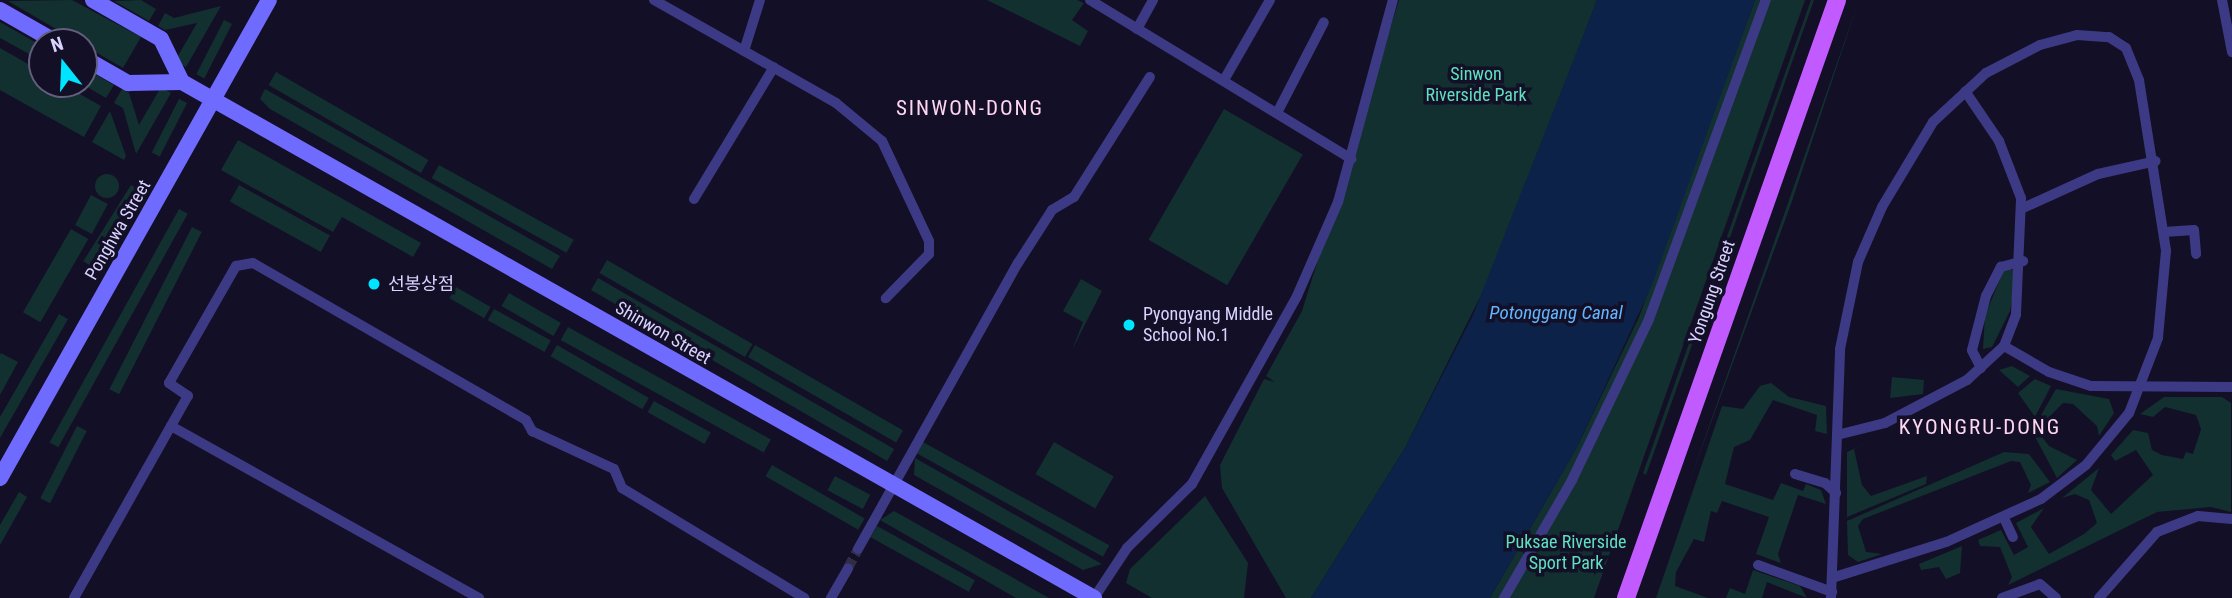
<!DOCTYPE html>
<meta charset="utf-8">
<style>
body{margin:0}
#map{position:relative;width:2232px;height:598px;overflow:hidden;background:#130f26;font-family:"Roboto Condensed","Noto Sans KR",sans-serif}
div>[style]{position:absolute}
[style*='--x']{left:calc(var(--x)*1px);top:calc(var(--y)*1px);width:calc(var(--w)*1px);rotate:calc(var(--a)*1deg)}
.green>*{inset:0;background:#12302f;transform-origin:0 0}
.round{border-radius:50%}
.water>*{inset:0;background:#0c2248}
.street-tunnel>*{height:10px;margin-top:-5px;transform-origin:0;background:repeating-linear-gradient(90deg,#312d47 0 10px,transparent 0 15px)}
.street>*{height:10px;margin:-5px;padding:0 5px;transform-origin:5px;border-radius:5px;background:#3d3a85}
.secondary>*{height:16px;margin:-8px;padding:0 8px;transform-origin:8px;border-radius:8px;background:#6f6bff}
.primary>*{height:18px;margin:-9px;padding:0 9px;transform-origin:9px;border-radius:9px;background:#c25bff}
.dots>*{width:19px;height:19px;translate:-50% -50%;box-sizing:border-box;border:4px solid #130f26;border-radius:50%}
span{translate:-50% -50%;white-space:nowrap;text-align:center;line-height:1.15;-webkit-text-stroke:7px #130f26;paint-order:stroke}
.park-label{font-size:18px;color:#5fe0c0}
.street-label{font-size:18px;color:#d9d4ff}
.poi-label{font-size:18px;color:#d9d4ff}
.left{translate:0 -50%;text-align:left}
.water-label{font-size:19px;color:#62b6ff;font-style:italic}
.quarter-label{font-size:21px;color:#ffd6f0;letter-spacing:2px}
.north{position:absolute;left:28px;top:28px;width:70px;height:70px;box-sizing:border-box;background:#130f26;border:2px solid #625e7d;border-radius:50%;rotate:342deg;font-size:19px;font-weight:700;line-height:28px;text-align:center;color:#d9d4ff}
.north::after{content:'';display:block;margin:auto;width:24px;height:32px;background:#00e5ff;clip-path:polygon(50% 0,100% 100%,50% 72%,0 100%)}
</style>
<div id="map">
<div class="green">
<div style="clip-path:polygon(72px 0,141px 37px,123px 68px,8px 1px)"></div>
<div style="clip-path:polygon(141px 0,156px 9px,149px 21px,114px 1px)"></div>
<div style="clip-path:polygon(987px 0,1077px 0,1084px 3px,1072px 20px,1088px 31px,1080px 46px)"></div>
<div style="clip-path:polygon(1399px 0,1597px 0,1497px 263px,1405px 448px,1311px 598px,1286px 598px,1222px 488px,1220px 465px,1264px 379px,1275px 382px,1266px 376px,1302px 311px)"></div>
<div style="clip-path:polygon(1755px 0,1805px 0,1594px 598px,1490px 598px,1577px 447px,1639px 317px)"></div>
<div style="clip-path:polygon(1811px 0,1814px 0,1646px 475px,1643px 473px)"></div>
<div style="clip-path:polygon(1859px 0,1791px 204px,1686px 491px,1788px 203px)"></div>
<div style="clip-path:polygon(221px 6px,186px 67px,175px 61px,197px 23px,165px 30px,158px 26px,165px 13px,174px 18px)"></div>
<div style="left:224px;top:20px;width:9px;height:61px;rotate:27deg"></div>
<div style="clip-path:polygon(0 22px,42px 46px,42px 61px,0 38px)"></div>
<div style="clip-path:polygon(0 48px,42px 72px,42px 84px,62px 84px,101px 106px,84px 137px,0 90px)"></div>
<div style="clip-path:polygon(84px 68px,114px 85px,106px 98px,82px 84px)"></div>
<div style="left:276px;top:72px;width:176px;height:15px;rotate:30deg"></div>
<div style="clip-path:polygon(161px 87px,171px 93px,136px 154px,123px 108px,114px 103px,122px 89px,129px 93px,139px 125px)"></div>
<div style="clip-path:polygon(265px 89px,560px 256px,552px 269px,270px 109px,260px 99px)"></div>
<div style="left:179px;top:99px;width:9px;height:60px;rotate:27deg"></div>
<div style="left:1224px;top:109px;width:91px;height:151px;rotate:30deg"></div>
<div style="clip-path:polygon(110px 111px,126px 156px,124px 160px,92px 142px)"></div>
<div style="clip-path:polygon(238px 140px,421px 243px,413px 257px,342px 217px,333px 232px,221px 170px)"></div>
<div style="left:439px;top:165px;width:154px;height:15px;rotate:29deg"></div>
<div class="round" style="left:95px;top:174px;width:24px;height:24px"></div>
<div style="left:131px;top:185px;width:9px;height:90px;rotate:32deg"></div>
<div style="left:239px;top:185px;width:104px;height:19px;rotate:29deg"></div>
<div style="left:91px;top:195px;width:19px;height:34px;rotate:28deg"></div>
<div style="left:179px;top:209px;width:10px;height:267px;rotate:29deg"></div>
<div style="left:192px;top:227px;width:11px;height:182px;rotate:27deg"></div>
<div style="left:71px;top:229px;width:20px;height:96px;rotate:30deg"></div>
<div style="left:607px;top:260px;width:168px;height:15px;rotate:30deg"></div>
<div style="clip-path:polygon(2004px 270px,2013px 270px,2016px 280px,2010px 311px,1992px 347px,1983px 349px,1985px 315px)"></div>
<div style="left:598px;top:278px;width:342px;height:14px;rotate:30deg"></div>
<div style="clip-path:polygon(1081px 279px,1102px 291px,1072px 350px,1083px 322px,1063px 311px)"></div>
<div style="left:456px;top:287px;width:40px;height:13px;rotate:30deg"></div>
<div style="left:509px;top:293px;width:60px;height:15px;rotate:30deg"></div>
<div style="left:494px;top:309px;width:65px;height:13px;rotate:29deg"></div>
<div style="clip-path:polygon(59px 314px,68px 319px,0 438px,0 417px)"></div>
<div style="left:568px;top:327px;width:232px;height:15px;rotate:29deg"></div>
<div style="left:557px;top:345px;width:106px;height:13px;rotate:30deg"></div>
<div style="left:755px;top:345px;width:171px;height:14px;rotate:30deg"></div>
<div style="clip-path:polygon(1px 353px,18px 362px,0 395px,0 355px)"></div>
<div style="clip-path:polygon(2012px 366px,2030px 376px,2018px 387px,1999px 370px)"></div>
<div style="clip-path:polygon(1892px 377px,1924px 380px,1923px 394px,1890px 398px)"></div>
<div style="clip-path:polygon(2035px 379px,2051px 386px,2035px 417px,2018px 393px)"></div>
<div style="clip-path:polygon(1771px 383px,1789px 397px,1826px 406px,1827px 434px,1815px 431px,1817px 415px,1773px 400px,1750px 440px,1734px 447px,1725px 484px,1773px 500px,1781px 483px,1803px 491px,1806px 484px,1821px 490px,1826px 504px,1798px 495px,1778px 554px,1781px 563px,1756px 554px,1769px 517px,1722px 501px,1717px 513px,1711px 511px,1704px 542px,1694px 539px,1676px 572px,1675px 586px,1708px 598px,1656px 598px,1722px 406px,1743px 409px,1760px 386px)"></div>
<div style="clip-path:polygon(2056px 389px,2109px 399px,2114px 413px,2099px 436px,2097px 426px,2073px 404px,2063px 403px,2043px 423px,2042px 437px,2049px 446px,2077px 460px,2057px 478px,2032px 431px)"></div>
<div style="clip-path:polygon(2164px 397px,2222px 397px,2231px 403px,2231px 512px,2211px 507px,2157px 512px,2008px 585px,2012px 577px,2000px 547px,1980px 546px,1978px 540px,2001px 530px,2014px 555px,2028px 547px,2016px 523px,2044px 508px,2031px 527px,2049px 554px,2084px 534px,2097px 523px,2089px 500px,2075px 494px,2062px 498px,2099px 468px,2091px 490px,2111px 514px,2153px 475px,2136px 450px,2115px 461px,2111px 455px,2133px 430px,2148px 433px,2152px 450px,2162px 455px,2183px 459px,2186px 452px,2193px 454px,2201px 429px,2196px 415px,2165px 407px,2153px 417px,2140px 414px)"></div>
<div style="left:654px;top:401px;width:65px;height:13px;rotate:29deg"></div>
<div style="left:77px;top:426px;width:11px;height:81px;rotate:27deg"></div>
<div style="clip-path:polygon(1890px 432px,1854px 449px,1862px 485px,1871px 496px,1927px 476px,1926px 484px,1847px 517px,1847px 452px)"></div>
<div style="left:923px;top:442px;width:213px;height:13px;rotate:29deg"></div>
<div style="left:1054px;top:442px;width:69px;height:37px;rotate:30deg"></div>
<div style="clip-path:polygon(2004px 452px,2029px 454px,2050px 482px,2028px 493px,2031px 485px,2020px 462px,2011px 461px,1863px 519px,1858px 526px,1866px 552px,1882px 554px,1858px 562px,1848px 555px,1847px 521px)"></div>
<div style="clip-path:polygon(915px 458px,1102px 564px,1083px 570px,914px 475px)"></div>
<div style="left:772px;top:465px;width:107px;height:13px;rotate:30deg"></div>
<div style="left:835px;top:476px;width:40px;height:16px;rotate:28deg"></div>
<div style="clip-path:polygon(19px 492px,27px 497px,0 545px,0 525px)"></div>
<div style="clip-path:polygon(1205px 496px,1248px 563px,1244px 598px,1152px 598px,1126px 583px,1130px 569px)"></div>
<div style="clip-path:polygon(894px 511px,1049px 598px,1016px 598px,880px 520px)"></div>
<div style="left:877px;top:526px;width:112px;height:13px;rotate:29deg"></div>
<div style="clip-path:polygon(1962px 546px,1960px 573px,1946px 579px,1939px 567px,1921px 570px,1919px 564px)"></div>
<div style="clip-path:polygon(1753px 570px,1800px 586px,1807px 598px,1767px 582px,1762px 598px,1726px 598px,1730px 588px,1745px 594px)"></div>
</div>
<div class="water">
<div style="clip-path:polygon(1597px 0,1755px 0,1652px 285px,1577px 447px,1490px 598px,1311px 598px,1405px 448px,1473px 315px)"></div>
</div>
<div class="street-tunnel">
<div style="--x:848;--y:568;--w:21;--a:-62"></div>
</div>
<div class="street">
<div style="--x:654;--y:0;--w:209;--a:29.5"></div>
<div style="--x:836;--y:103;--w:60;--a:39.6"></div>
<div style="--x:882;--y:141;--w:110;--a:64.8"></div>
<div style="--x:929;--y:241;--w:13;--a:90"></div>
<div style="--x:929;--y:254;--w:62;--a:134.3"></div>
<div style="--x:1090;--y:0;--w:306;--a:31.3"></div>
<div style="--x:2222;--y:0;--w:53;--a:79.1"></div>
<div style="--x:1137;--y:29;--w:33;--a:-61"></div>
<div style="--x:744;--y:51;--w:53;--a:-72.6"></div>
<div style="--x:1224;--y:80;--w:92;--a:-60.1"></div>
<div style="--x:1277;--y:113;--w:102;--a:-62.7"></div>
<div style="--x:694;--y:199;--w:154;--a:-58.8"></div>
<div style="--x:2023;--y:208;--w:82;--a:-24.4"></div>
<div style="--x:2098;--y:174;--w:59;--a:-12.6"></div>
<div style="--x:2164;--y:232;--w:30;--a:-4"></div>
<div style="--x:2194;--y:230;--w:24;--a:85"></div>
<div style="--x:2004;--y:346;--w:52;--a:30"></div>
<div style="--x:2049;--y:372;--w:44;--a:18.4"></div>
<div style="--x:2091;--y:386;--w:141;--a:0.4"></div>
<div style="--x:1981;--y:368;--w:20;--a:-117"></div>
<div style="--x:1972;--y:350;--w:56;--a:-75.5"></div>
<div style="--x:1986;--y:296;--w:33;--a:-63"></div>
<div style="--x:2001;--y:267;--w:23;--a:-15"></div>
<div style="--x:171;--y:426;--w:353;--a:29.2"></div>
<div style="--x:1837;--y:435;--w:49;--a:-14"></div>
<div style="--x:1885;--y:423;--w:93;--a:-27.7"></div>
<div style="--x:1967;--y:380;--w:50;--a:-42.6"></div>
<div style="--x:2004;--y:346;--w:34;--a:-69"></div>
<div style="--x:2016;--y:314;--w:116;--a:-87.5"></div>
<div style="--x:2021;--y:198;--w:61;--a:-111.1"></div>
<div style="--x:1999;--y:141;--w:60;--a:-124.2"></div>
<div style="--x:1795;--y:474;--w:31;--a:17"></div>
<div style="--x:1825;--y:483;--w:15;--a:42"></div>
<div style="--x:2004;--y:518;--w:21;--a:65"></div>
<div style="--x:858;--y:549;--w:328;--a:-60.8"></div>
<div style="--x:1018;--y:263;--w:63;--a:-57.3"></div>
<div style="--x:1052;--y:210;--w:26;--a:-31"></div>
<div style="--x:1074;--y:197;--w:142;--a:-57.7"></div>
<div style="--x:1758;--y:565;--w:79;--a:20"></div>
<div style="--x:74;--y:598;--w:232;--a:-60.6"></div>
<div style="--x:188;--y:396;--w:23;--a:-146"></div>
<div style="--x:169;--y:383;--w:135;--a:-60.2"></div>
<div style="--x:236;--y:266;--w:17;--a:-10"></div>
<div style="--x:253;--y:263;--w:315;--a:29.9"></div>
<div style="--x:526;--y:420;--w:13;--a:61"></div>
<div style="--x:532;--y:431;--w:90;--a:24.9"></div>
<div style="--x:614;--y:469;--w:21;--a:67"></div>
<div style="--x:622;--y:488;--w:213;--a:31.1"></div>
<div style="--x:831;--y:598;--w:34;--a:-60"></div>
<div style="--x:1094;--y:598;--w:60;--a:-56.6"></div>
<div style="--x:1127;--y:548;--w:91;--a:-44.6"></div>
<div style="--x:1192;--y:484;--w:215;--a:-60.8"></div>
<div style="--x:1297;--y:296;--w:103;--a:-66.4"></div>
<div style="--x:1338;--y:202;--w:209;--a:-74.8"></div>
<div style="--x:1504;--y:598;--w:136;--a:-60"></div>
<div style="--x:1572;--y:480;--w:178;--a:-64.4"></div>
<div style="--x:1649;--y:319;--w:340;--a:-69.9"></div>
<div style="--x:1831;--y:598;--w:249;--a:-87.9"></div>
<div style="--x:1840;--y:349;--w:89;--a:-78.3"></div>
<div style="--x:1858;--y:262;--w:60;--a:-66.4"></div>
<div style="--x:1882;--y:207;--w:99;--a:-59"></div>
<div style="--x:1933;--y:122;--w:72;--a:-42.8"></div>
<div style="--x:1986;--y:73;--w:61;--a:-27.4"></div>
<div style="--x:2040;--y:45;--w:38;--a:-15"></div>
<div style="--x:2077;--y:35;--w:32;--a:4"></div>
<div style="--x:2109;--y:37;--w:20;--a:33"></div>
<div style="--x:2126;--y:48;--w:35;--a:68"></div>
<div style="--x:2139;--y:80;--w:173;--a:81"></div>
<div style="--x:2166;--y:251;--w:87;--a:95.3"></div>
<div style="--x:2158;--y:338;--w:80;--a:111.1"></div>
<div style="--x:2129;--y:413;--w:67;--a:129.6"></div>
<div style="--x:2086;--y:465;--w:56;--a:142.9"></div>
<div style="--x:2041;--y:499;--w:104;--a:155.6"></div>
<div style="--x:1946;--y:542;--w:116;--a:162.5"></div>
<div style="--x:2002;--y:598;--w:40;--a:-20.2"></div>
<div style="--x:2040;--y:584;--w:21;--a:41"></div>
<div style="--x:2099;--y:598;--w:88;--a:-48.7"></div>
<div style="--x:2157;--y:532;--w:44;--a:-21.3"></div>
<div style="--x:2198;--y:516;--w:34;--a:5"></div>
</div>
<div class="secondary">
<div style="--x:93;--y:0;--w:78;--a:29.8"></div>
<div style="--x:161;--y:39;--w:48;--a:64"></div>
<div style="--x:0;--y:10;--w:64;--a:29.7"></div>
<div style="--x:84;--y:58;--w:51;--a:29.6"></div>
<div style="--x:128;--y:83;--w:54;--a:-1.1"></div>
<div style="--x:182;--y:82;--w:1048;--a:29.5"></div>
<div style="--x:0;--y:478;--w:548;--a:-60.63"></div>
</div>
<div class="primary">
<div style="--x:1626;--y:598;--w:634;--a:-70.56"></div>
</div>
<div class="dots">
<div style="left:374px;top:284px;background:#00e5ff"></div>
<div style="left:1129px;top:325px;background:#00e5ff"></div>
</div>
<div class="park-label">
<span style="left:1476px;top:85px">Sinwon<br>Riverside Park</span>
<span style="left:1566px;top:553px">Puksae Riverside<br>Sport Park</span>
</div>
<div class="street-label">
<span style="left:118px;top:230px;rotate:-60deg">Ponghwa Street</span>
<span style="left:1712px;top:292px;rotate:-71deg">Yongung Street</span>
<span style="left:663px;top:333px;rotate:30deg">Shinwon Street</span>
</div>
<div class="poi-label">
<span class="left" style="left:388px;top:284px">선봉상점</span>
<span class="left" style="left:1143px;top:325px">Pyongyang Middle<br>School No.1</span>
</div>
<div class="water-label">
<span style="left:1556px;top:313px">Potonggang Canal</span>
</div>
<div class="quarter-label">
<span style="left:970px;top:108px">SINWON-DONG</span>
<span style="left:1980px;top:427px">KYONGRU-DONG</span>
</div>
<div class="north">N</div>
</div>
